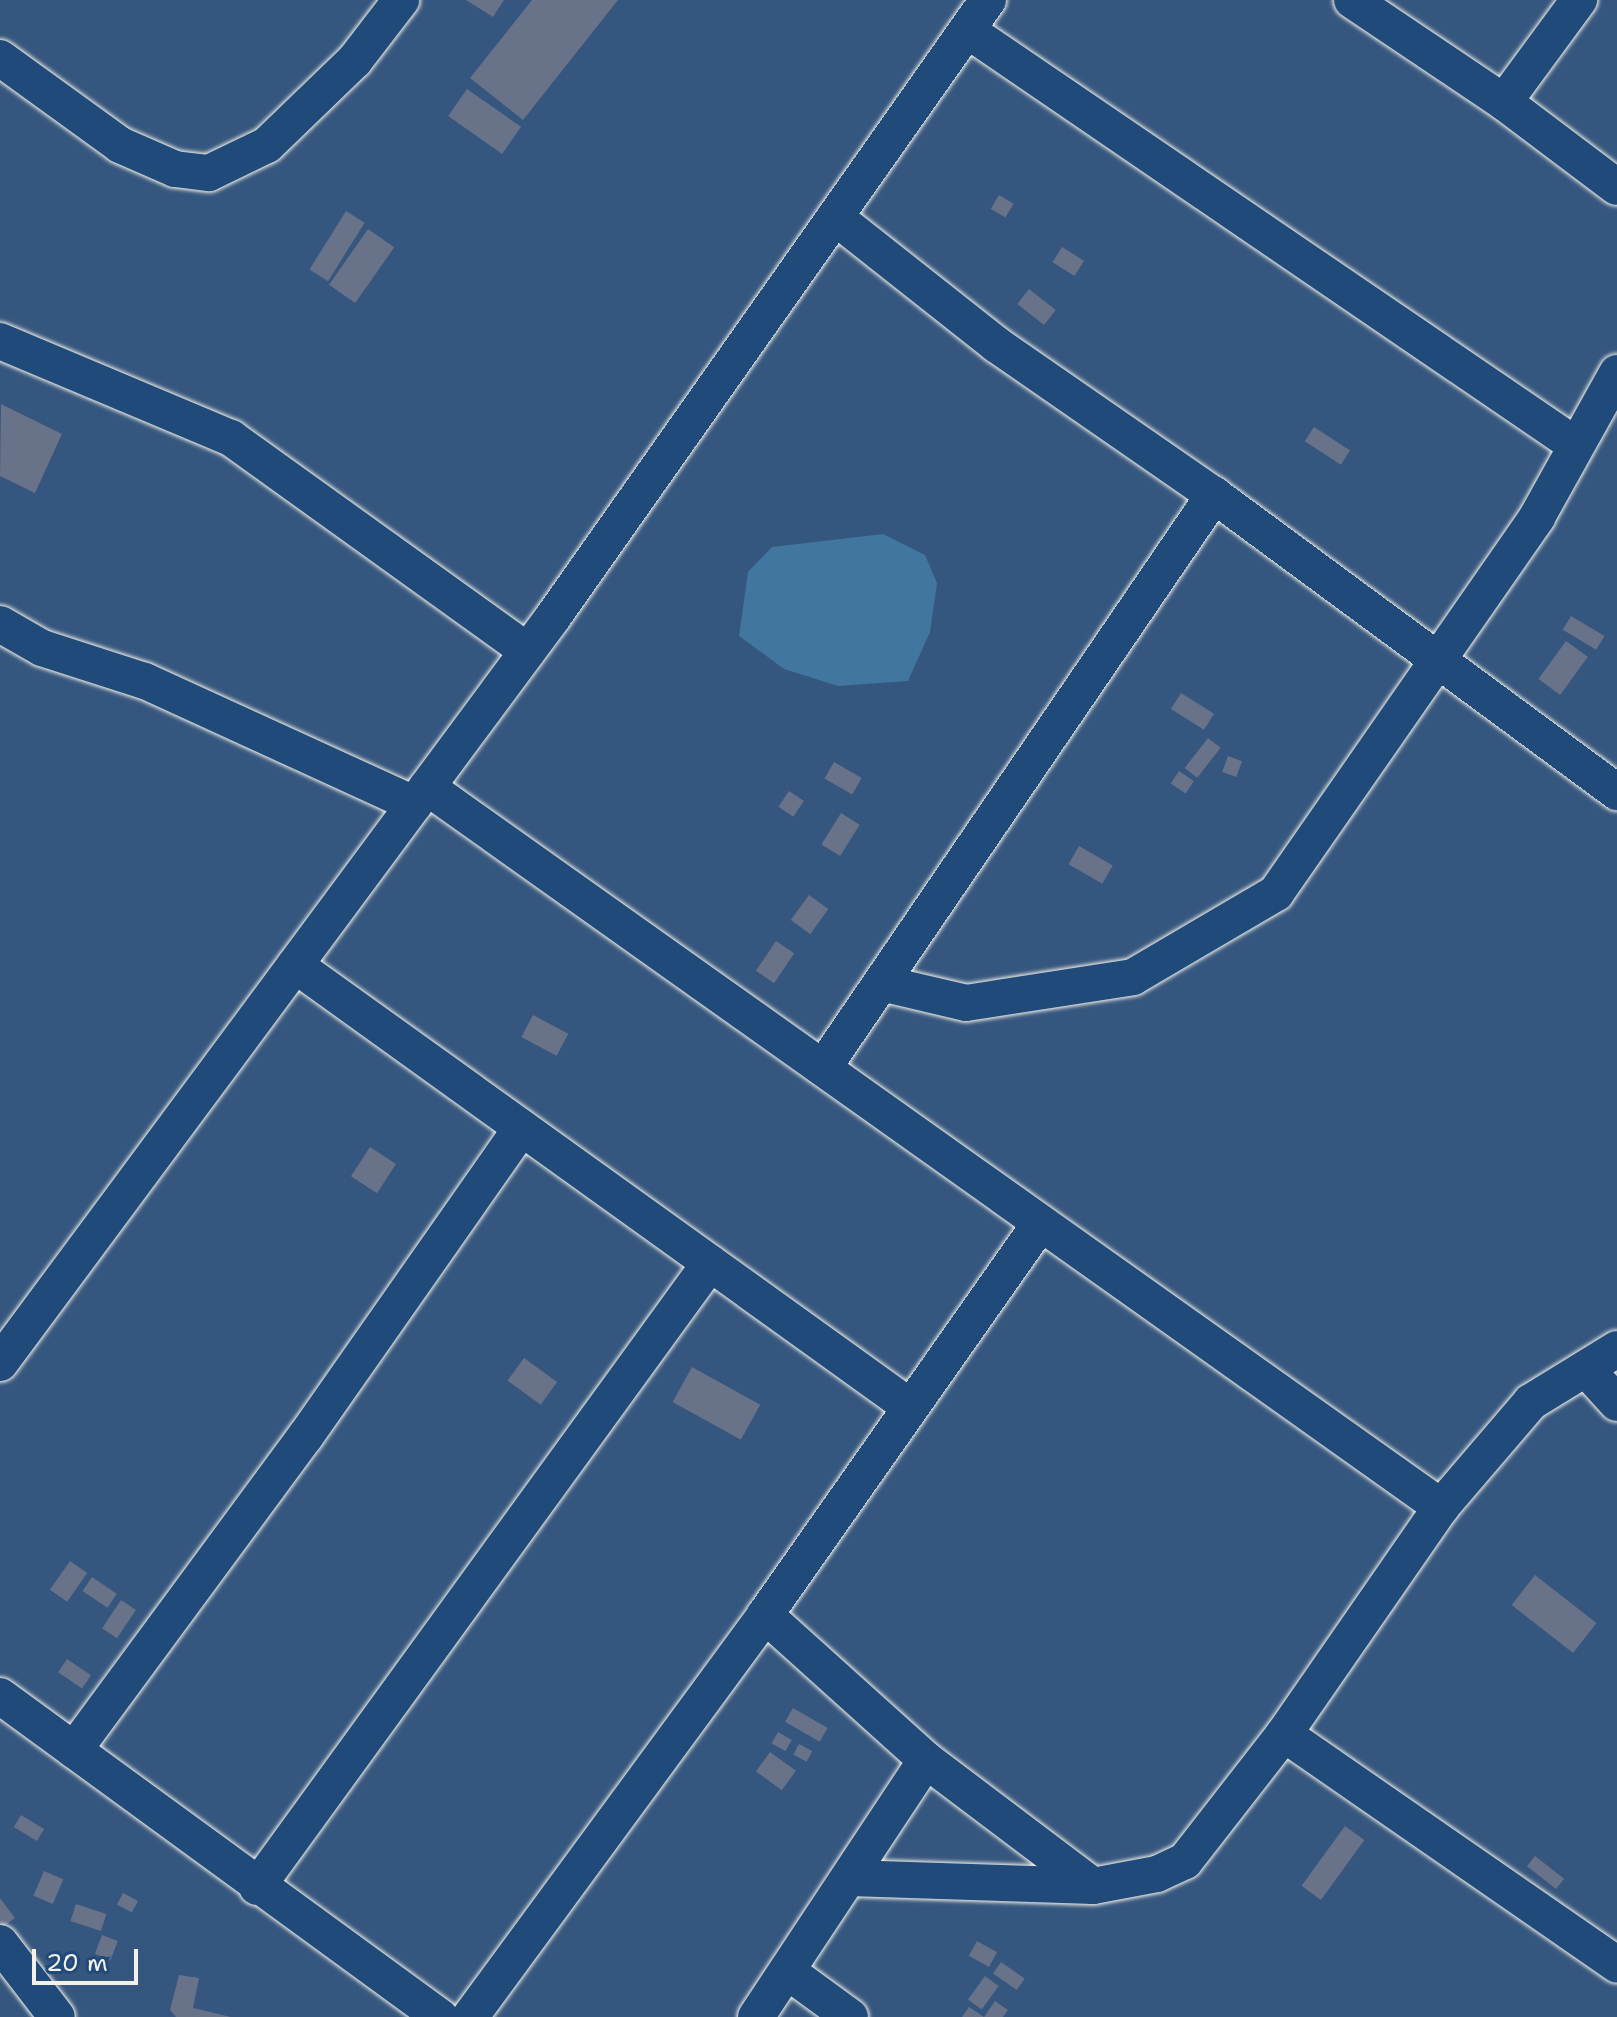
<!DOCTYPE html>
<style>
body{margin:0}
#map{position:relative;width:1617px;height:2017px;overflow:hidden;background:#35567e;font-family:"Shantell Sans",sans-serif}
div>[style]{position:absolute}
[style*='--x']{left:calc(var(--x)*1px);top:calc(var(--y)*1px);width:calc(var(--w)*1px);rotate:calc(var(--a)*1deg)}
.water>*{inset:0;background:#41769e}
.building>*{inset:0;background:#687288;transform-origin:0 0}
.roads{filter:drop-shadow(0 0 2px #f4f1e8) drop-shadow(0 0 2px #f4f1e8)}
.minor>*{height:36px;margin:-18px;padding:0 18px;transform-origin:18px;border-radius:18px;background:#1f4a7a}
span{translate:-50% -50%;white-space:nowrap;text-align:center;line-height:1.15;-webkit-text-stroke:8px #1f4a7a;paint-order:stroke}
.scale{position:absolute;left:32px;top:1949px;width:106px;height:36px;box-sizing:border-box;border:4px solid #f4f1e8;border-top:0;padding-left:10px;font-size:24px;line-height:28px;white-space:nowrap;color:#f4f1e8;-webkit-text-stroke:6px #1f4a7a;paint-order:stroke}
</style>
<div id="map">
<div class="water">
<div style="clip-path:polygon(883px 534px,925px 555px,937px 583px,930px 632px,908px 681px,838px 686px,784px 669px,739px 636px,748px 572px,772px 547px)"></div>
</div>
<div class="building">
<div style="clip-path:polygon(466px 0,504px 0,493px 17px)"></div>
<div style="clip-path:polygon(532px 0,618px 0,523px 120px,470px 78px)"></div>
<div style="left:467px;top:89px;width:66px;height:33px;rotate:35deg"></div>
<div style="left:999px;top:195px;width:17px;height:16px;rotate:31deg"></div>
<div style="left:346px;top:211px;width:22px;height:69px;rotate:32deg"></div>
<div style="left:368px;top:229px;width:32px;height:68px;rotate:35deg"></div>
<div style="left:1062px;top:247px;width:26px;height:18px;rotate:32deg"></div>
<div style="left:1029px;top:289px;width:34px;height:19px;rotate:38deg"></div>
<div style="clip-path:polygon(1px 404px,62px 434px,35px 493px,0 476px)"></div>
<div style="left:1314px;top:427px;width:43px;height:17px;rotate:33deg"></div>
<div style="left:1571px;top:616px;width:39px;height:16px;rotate:31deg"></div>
<div style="left:1566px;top:641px;width:27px;height:47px;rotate:36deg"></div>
<div style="left:1181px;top:693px;width:39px;height:19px;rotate:32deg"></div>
<div style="left:1208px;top:738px;width:16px;height:38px;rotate:38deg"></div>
<div style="left:1228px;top:756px;width:15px;height:17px;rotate:20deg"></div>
<div style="left:834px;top:762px;width:32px;height:19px;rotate:30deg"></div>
<div style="left:1179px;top:771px;width:18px;height:15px;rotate:34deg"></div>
<div style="left:789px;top:791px;width:18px;height:19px;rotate:34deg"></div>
<div style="left:841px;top:813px;width:22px;height:37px;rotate:32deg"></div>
<div style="left:1079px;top:846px;width:39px;height:21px;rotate:30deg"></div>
<div style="left:809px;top:895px;width:24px;height:31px;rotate:36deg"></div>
<div style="left:776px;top:941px;width:22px;height:36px;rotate:34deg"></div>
<div style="left:533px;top:1015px;width:40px;height:25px;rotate:28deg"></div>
<div style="left:370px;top:1147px;width:31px;height:35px;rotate:33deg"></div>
<div style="left:524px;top:1358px;width:41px;height:28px;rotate:36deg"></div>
<div style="left:692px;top:1367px;width:78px;height:40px;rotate:29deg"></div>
<div style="left:70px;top:1561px;width:21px;height:35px;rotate:35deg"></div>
<div style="left:1535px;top:1575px;width:78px;height:38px;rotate:38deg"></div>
<div style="left:92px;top:1577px;width:30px;height:17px;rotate:34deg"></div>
<div style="left:121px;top:1600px;width:18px;height:34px;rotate:34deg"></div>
<div style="left:67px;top:1659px;width:29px;height:16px;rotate:34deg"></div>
<div style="left:793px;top:1708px;width:40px;height:16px;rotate:30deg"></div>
<div style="left:778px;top:1732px;width:16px;height:13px;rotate:30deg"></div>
<div style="left:799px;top:1744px;width:15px;height:12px;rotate:28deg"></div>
<div style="left:770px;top:1752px;width:32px;height:24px;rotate:36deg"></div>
<div style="left:21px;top:1815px;width:27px;height:14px;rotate:31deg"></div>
<div style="left:1345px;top:1826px;width:24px;height:74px;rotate:36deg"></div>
<div style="left:1535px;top:1856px;width:37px;height:13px;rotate:38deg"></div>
<div style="left:44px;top:1871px;width:21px;height:27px;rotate:23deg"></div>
<div style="left:123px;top:1893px;width:17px;height:13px;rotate:28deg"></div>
<div style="clip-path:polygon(0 1898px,15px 1918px,3px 1927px,0 1922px)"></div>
<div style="left:76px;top:1904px;width:32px;height:18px;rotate:18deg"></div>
<div style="left:102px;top:1935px;width:17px;height:20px;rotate:21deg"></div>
<div style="left:977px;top:1941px;width:23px;height:17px;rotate:29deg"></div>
<div style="left:1001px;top:1962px;width:29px;height:14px;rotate:35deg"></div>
<div style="clip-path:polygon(179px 1975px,199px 1978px,193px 2008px,231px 2017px,176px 2017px,170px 2010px)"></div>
<div style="left:985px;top:1976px;width:17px;height:29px;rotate:36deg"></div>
<div style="clip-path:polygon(995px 2001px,1008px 2010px,1003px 2017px,962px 2017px,969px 2007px,984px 2017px)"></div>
</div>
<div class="roads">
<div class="minor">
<div style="--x:1352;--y:0;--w:183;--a:33.9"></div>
<div style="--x:1504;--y:102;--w:141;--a:37"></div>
<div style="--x:967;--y:30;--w:735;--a:34.3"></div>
<div style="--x:0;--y:58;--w:148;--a:35.9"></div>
<div style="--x:120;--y:145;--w:60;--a:23.6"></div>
<div style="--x:175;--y:169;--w:34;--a:7"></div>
<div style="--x:209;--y:173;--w:64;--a:-25.8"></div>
<div style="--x:267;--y:145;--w:122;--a:-44"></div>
<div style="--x:355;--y:60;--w:76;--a:-52.5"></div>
<div style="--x:1504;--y:102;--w:127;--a:-53.7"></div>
<div style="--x:835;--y:217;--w:206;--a:38.3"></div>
<div style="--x:997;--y:345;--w:264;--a:34.7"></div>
<div style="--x:1214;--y:495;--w:501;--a:36.39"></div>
<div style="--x:0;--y:341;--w:251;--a:22.8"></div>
<div style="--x:231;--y:438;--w:365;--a:35.7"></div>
<div style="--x:0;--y:624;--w:48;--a:29.7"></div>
<div style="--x:42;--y:648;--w:108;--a:17.8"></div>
<div style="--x:145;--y:681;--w:296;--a:24.6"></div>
<div style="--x:427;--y:787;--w:1244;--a:35.38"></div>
<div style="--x:295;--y:965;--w:756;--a:35.69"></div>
<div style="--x:881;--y:983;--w:87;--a:13.2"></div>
<div style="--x:966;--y:1003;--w:169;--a:-8.8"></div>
<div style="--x:1133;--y:977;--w:166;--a:-30.4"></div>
<div style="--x:1276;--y:893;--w:458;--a:-55.2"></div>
<div style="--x:1537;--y:517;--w:165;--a:-60.9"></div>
<div style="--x:823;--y:1068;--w:694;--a:-55.69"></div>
<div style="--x:0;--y:1363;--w:929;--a:-53.45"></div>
<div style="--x:553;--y:617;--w:755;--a:-54.82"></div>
<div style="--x:1586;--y:1369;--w:46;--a:47.6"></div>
<div style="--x:765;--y:1615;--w:217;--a:42"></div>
<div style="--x:926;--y:1760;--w:209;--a:37"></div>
<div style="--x:1093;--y:1886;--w:65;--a:-10.6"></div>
<div style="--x:1157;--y:1874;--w:31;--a:-25"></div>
<div style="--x:1185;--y:1861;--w:161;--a:-52.1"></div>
<div style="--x:1284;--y:1734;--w:276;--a:-55.3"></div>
<div style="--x:1441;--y:1507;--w:138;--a:-49.4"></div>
<div style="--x:1531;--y:1402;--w:101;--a:-31.6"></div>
<div style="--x:0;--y:1696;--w:545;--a:36.11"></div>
<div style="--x:1284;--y:1734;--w:405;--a:34.7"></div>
<div style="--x:74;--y:1750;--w:389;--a:-53.6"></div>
<div style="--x:305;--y:1437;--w:377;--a:-55"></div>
<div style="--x:849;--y:1878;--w:244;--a:1.9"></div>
<div style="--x:257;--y:1887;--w:771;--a:-54.02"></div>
<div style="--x:0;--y:1943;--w:93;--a:52.4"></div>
<div style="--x:787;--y:1971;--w:78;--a:36.1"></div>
<div style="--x:470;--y:2017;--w:499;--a:-53.7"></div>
<div style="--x:765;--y:1615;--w:479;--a:-54.9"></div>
<div style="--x:756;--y:2017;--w:308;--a:-56.5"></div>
</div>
</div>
<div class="scale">20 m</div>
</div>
